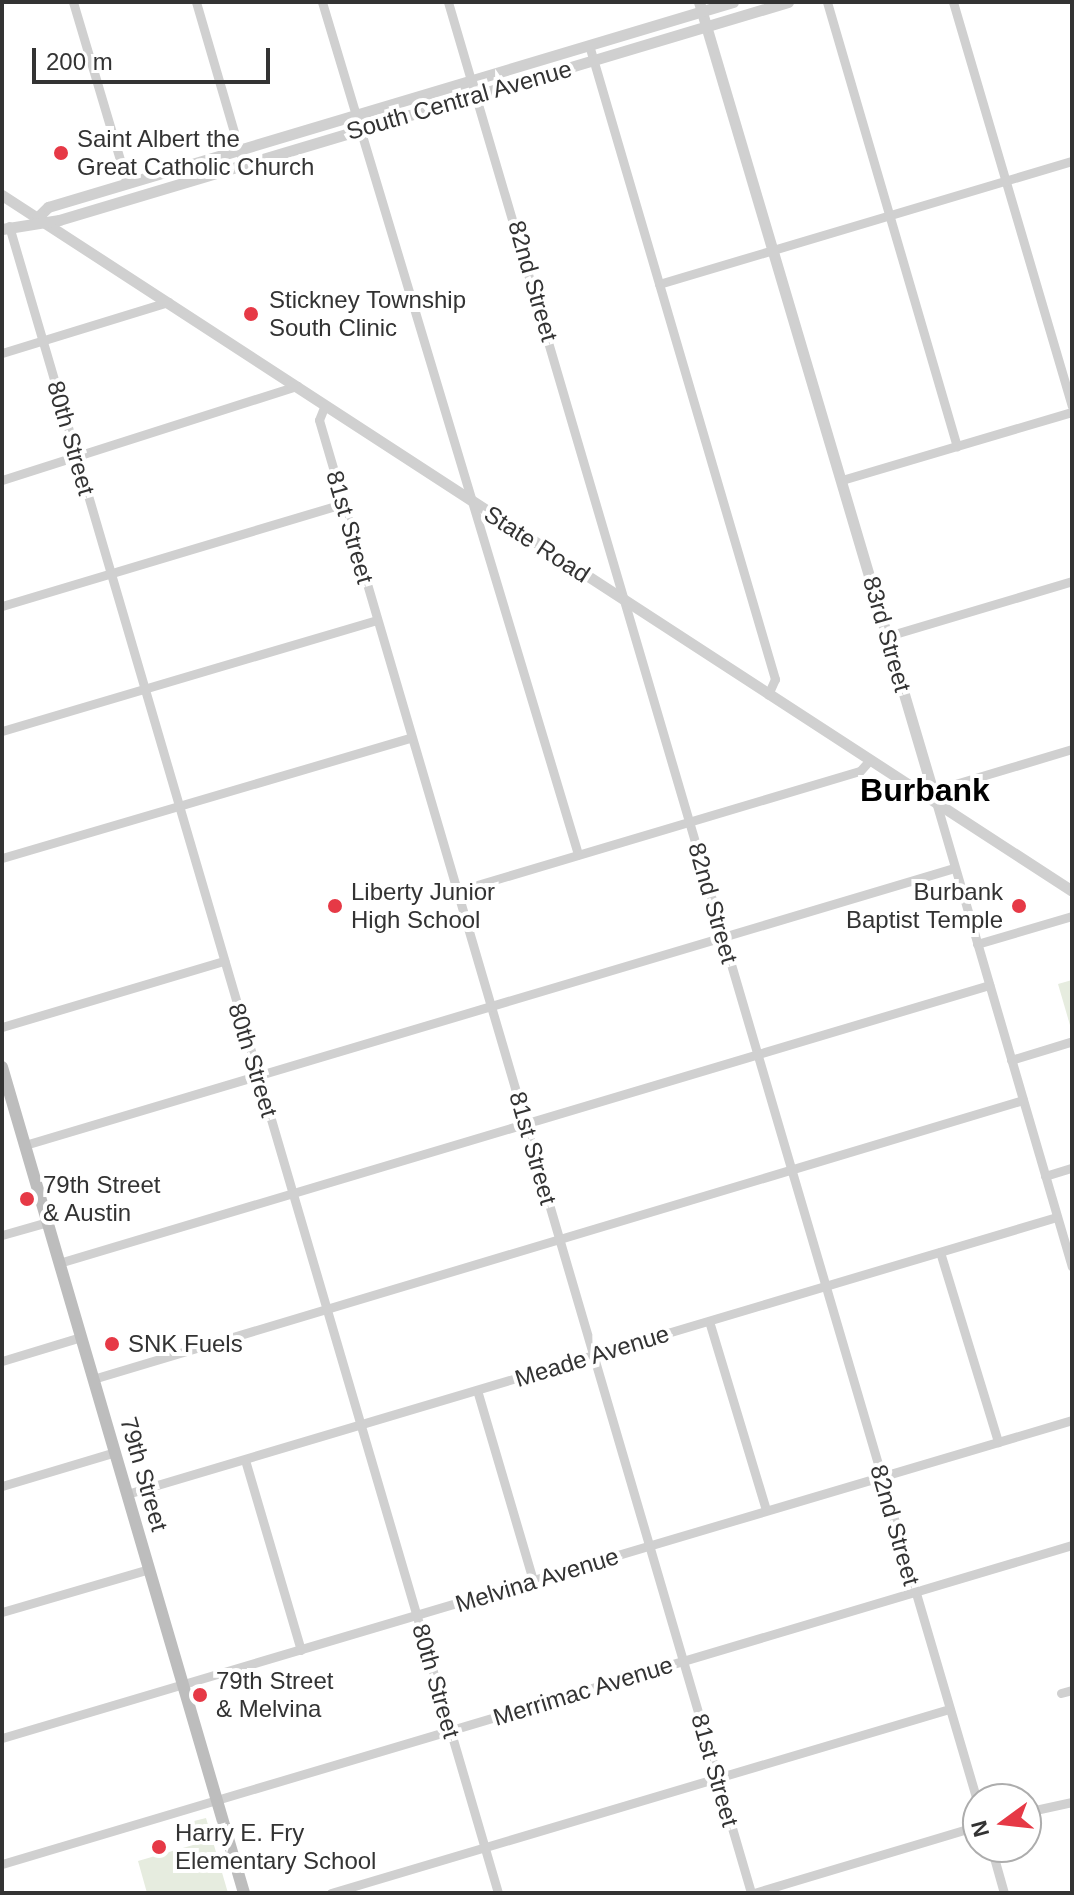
<!DOCTYPE html>
<style>
body{margin:0}
#map{position:relative;width:1074px;height:1895px;overflow:hidden;background:#fff;font-family:Helvetica,sans-serif}
div>[style]{position:absolute}
[style*='--x']{left:calc(var(--x)*1px);top:calc(var(--y)*1px);width:calc(var(--w)*1px);rotate:calc(var(--a)*1deg)}
.green>*{inset:0;background:#e6ecdf}
.minor>*{height:9px;margin:-4.5px;padding:0 4.5px;transform-origin:4.5px;border-radius:4.5px;background:#d0d0d0}
.tertiary>*{height:11px;margin:-5.5px;padding:0 5.5px;transform-origin:5.5px;border-radius:5.5px;background:#d0d0d0}
.secondary>*{height:12px;margin:-6px;padding:0 6px;transform-origin:6px;border-radius:6px;background:#bdbdbd}
.dots>*{width:22px;height:22px;translate:-50% -50%;box-sizing:border-box;border:4px solid #fff;border-radius:50%}
span{translate:-50% -50%;white-space:nowrap;text-align:center;line-height:1.15;-webkit-text-stroke:8px #fff;paint-order:stroke}
.street-label{font-size:24px;color:#333}
.poi-label{font-size:24px;color:#333}
.left{translate:0 -50%;text-align:left}
.right{translate:-100% -50%;text-align:right}
.district-label{font-size:32px;color:#000;font-weight:700}
.frame{position:absolute;inset:0;border:4px solid #333;pointer-events:none}
.north{position:absolute;left:962px;top:1783px;width:80px;height:80px;box-sizing:border-box;background:#fff;border:2px solid #adadad;border-radius:50%;rotate:255deg;font-size:22px;font-weight:700;line-height:32px;text-align:center;color:#333}
.north::after{content:'';display:block;margin:auto;width:28px;height:36px;background:#e63946;clip-path:polygon(50% 0,100% 100%,50% 72%,0 100%)}
.scale{position:absolute;left:32px;top:48px;width:238px;height:36px;box-sizing:border-box;border:4px solid #333;border-top:0;padding-left:10px;font-size:24px;line-height:28px;white-space:nowrap;color:#333;-webkit-text-stroke:6px #fff;paint-order:stroke}
</style>
<div id="map">
<div class="green">
<div style="clip-path:polygon(1072px 980px,1072px 1032px,1058px 984px)"></div>
<div style="clip-path:polygon(206px 1818px,228px 1893px,147px 1893px,138px 1861px,200px 1843px,194px 1821px)"></div>
</div>
<div class="minor">
<div style="--x:73;--y:2;--w:189;--a:73.4"></div>
<div style="--x:196;--y:2;--w:168;--a:73.7"></div>
<div style="--x:322;--y:2;--w:890;--a:73.28"></div>
<div style="--x:448;--y:2;--w:1878;--a:73.61"></div>
<div style="--x:827;--y:2;--w:463;--a:73.7"></div>
<div style="--x:953;--y:2;--w:421;--a:73.6"></div>
<div style="--x:589;--y:45;--w:661;--a:73.65"></div>
<div style="--x:775;--y:679;--w:17;--a:114"></div>
<div style="--x:9;--y:226;--w:1737;--a:73.65"></div>
<div style="--x:659;--y:284;--w:431;--a:-16.6"></div>
<div style="--x:2;--y:353;--w:174;--a:-17.1"></div>
<div style="--x:325;--y:405;--w:16;--a:112"></div>
<div style="--x:319;--y:420;--w:1535;--a:73.65"></div>
<div style="--x:2;--y:480;--w:310;--a:-17.7"></div>
<div style="--x:842;--y:480;--w:240;--a:-16.5"></div>
<div style="--x:2;--y:606;--w:356;--a:-16.7"></div>
<div style="--x:888;--y:636;--w:192;--a:-16.6"></div>
<div style="--x:2;--y:731;--w:391;--a:-16.5"></div>
<div style="--x:1072;--y:749;--w:128;--a:163.3"></div>
<div style="--x:949;--y:786;--w:21;--a:129"></div>
<div style="--x:936;--y:802;--w:484;--a:73.7"></div>
<div style="--x:2;--y:858;--w:427;--a:-16.4"></div>
<div style="--x:457;--y:891;--w:420;--a:-16.6"></div>
<div style="--x:860;--y:771;--w:15;--a:-48"></div>
<div style="--x:977;--y:944;--w:99;--a:-16.4"></div>
<div style="--x:2;--y:1027;--w:232;--a:-16.6"></div>
<div style="--x:1011;--y:1060;--w:62;--a:-17"></div>
<div style="--x:25;--y:1145;--w:969;--a:-16.6"></div>
<div style="--x:1045;--y:1176;--w:28;--a:-17"></div>
<div style="--x:2;--y:1235;--w:48;--a:-15.8"></div>
<div style="--x:940;--y:1252;--w:199;--a:73"></div>
<div style="--x:59;--y:1263;--w:971;--a:-16.64"></div>
<div style="--x:709;--y:1321;--w:197;--a:73.2"></div>
<div style="--x:2;--y:1361;--w:83;--a:-16.9"></div>
<div style="--x:93;--y:1379;--w:971;--a:-16.7"></div>
<div style="--x:477;--y:1390;--w:198;--a:73.6"></div>
<div style="--x:245;--y:1460;--w:198;--a:73.6"></div>
<div style="--x:2;--y:1486;--w:118;--a:-16.7"></div>
<div style="--x:127;--y:1494;--w:970;--a:-16.59"></div>
<div style="--x:2;--y:1612;--w:153;--a:-16.3"></div>
<div style="--x:1061;--y:1693;--w:11;--a:-15"></div>
<div style="--x:2;--y:1738;--w:1116;--a:-16.55"></div>
<div style="--x:1026;--y:1812;--w:47;--a:-12.3"></div>
<div style="--x:991;--y:1847;--w:48;--a:74.2"></div>
<div style="--x:2;--y:1864;--w:1117;--a:-16.6"></div>
<div style="--x:331;--y:1893;--w:645;--a:-16.58"></div>
<div style="--x:754;--y:1893;--w:234;--a:-16.7"></div>
</div>
<div class="tertiary">
<div style="--x:699;--y:2;--w:834;--a:73.5"></div>
<div style="--x:2;--y:195;--w:1276;--a:33.04"></div>
<div style="--x:37;--y:218;--w:16;--a:-45"></div>
<div style="--x:48;--y:207;--w:715;--a:-16.66"></div>
<div style="--x:2;--y:229;--w:58;--a:-9"></div>
<div style="--x:59;--y:220;--w:761;--a:-16.65"></div>
</div>
<div class="secondary">
<div style="--x:2;--y:1067;--w:861;--a:73.67"></div>
</div>
<div class="dots">
<div style="left:61px;top:153px;background:#e63946"></div>
<div style="left:251px;top:314px;background:#e63946"></div>
<div style="left:335px;top:906px;background:#e63946"></div>
<div style="left:1019px;top:906px;background:#e63946"></div>
<div style="left:27px;top:1199px;background:#e63946"></div>
<div style="left:112px;top:1344px;background:#e63946"></div>
<div style="left:200px;top:1695px;background:#e63946"></div>
<div style="left:159px;top:1847px;background:#e63946"></div>
</div>
<div class="street-label">
<span style="left:459px;top:100px;rotate:-16deg">South Central Avenue</span>
<span style="left:533px;top:281px;rotate:74deg">82nd Street</span>
<span style="left:71px;top:438px;rotate:74deg">80th Street</span>
<span style="left:350px;top:527px;rotate:74deg">81st Street</span>
<span style="left:537px;top:544px;rotate:33deg">State Road</span>
<span style="left:887px;top:634px;rotate:74deg">83rd Street</span>
<span style="left:713px;top:903px;rotate:74deg">82nd Street</span>
<span style="left:253px;top:1060px;rotate:73deg">80th Street</span>
<span style="left:533px;top:1148px;rotate:74deg">81st Street</span>
<span style="left:592px;top:1356px;rotate:-17deg">Meade Avenue</span>
<span style="left:144px;top:1474px;rotate:74deg">79th Street</span>
<span style="left:895px;top:1525px;rotate:74deg">82nd Street</span>
<span style="left:537px;top:1580px;rotate:-17deg">Melvina Avenue</span>
<span style="left:436px;top:1681px;rotate:74deg">80th Street</span>
<span style="left:583px;top:1691px;rotate:-17deg">Merrimac Avenue</span>
<span style="left:715px;top:1770px;rotate:74deg">81st Street</span>
</div>
<div class="poi-label">
<span class="left" style="left:77px;top:153px">Saint Albert the<br>Great Catholic Church</span>
<span class="left" style="left:269px;top:314px">Stickney Township<br>South Clinic</span>
<span class="left" style="left:351px;top:906px">Liberty Junior<br>High School</span>
<span class="right" style="left:1003px;top:906px">Burbank<br>Baptist Temple</span>
<span class="left" style="left:43px;top:1199px">79th Street<br>&amp; Austin</span>
<span class="left" style="left:128px;top:1344px">SNK Fuels</span>
<span class="left" style="left:216px;top:1695px">79th Street<br>&amp; Melvina</span>
<span class="left" style="left:175px;top:1847px">Harry E. Fry<br>Elementary School</span>
</div>
<div class="district-label">
<span style="left:925px;top:790px">Burbank</span>
</div>
<div class="frame"></div>
<div class="north">N</div>
<div class="scale">200 m</div>
</div>
